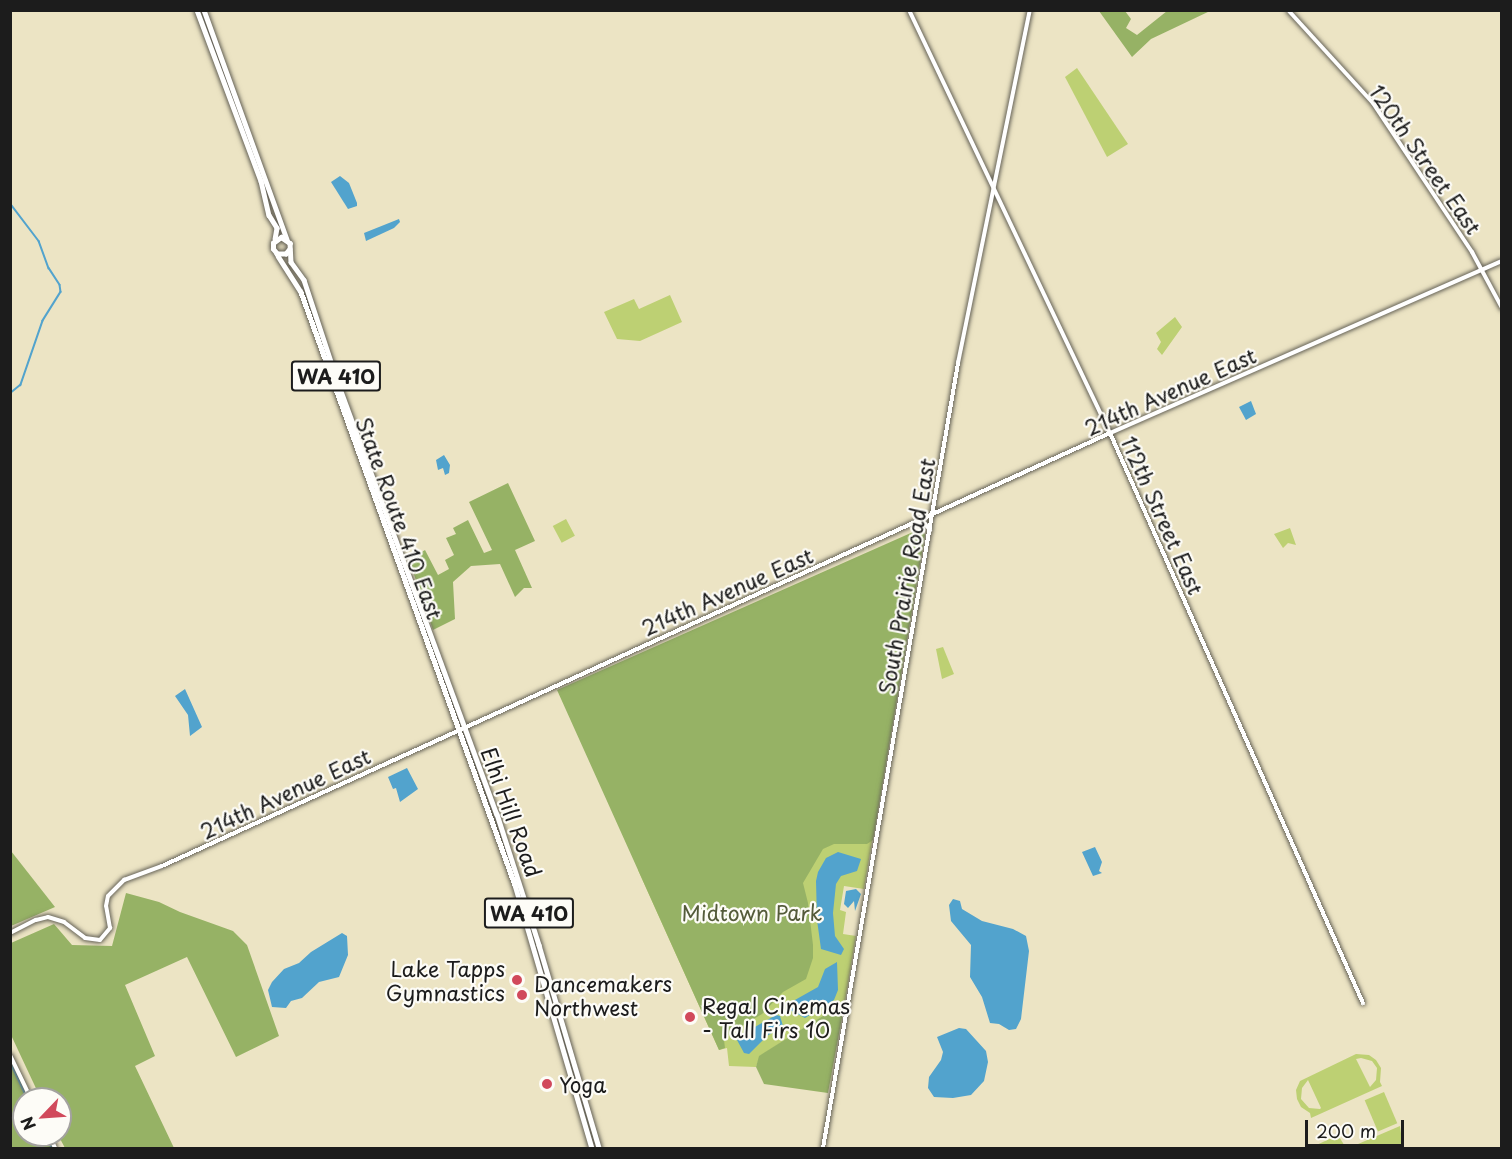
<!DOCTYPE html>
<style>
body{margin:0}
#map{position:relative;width:1512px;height:1159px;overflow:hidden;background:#ece4c4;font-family:"Playpen Sans",sans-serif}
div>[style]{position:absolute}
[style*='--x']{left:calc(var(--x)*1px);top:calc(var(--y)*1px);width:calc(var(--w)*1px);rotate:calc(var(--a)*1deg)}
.green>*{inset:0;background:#bdd073;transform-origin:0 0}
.forest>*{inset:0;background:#96b265}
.water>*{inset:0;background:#52a3cd}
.stream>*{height:1.5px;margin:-0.75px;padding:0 0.75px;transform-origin:0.75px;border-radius:0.75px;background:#52a3cd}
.roads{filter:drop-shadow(0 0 2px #656257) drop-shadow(0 0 2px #656257)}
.secondary>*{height:4px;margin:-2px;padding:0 2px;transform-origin:2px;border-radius:2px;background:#fff}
.primary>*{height:4.5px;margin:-2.25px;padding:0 2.25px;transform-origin:2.25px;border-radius:2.25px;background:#fff}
.dots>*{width:16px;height:16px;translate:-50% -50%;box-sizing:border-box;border:3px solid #fdfcf7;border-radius:50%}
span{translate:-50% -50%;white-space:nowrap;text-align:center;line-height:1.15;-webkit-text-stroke:4.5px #fdfcf7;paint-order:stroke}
.shield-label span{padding:2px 4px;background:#fdfcf7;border:2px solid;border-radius:4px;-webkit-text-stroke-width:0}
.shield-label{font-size:20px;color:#1c1c1c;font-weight:700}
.street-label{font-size:21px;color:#1c1c1c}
.park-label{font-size:21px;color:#545b3a}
.poi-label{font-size:21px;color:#1c1c1c}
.right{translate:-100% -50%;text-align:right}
.left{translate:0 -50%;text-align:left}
.frame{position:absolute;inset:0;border:12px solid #1c1c1c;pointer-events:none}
.north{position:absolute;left:12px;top:1087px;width:60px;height:60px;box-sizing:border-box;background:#fdfcf7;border:2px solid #a3a29f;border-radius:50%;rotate:245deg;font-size:16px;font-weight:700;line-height:24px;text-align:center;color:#1c1c1c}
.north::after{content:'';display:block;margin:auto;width:21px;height:27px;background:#d1495b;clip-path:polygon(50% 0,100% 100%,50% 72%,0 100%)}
.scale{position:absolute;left:1305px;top:1120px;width:99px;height:27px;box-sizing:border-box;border:3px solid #1c1c1c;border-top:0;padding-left:8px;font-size:18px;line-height:21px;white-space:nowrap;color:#1c1c1c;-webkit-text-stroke:4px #fdfcf7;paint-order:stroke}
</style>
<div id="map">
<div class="green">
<div style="clip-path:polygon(1077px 68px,1128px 144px,1107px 157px,1065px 77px)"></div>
<div style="clip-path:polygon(670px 295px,682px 322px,640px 341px,617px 339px,604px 312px,634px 299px,639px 309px)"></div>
<div style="clip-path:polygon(1175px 317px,1182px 327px,1162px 355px,1157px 349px,1161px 342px,1156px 333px)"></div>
<div style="left:566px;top:519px;width:19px;height:15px;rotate:62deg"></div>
<div style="clip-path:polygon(1290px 528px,1296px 545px,1288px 543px,1283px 548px,1274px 534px)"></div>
<div style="clip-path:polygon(943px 647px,954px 674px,942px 679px,936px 649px)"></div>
<div style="clip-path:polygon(887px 753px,864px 889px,844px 886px,840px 910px,846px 912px,843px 934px,856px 936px,844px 1007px,837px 1007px,760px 1056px,756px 1067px,729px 1066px,727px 1048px,719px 1050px,638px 870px)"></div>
<div style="clip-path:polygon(evenodd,1356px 1054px,1369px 1055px,1376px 1060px,1381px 1068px,1380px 1082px,1382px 1086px,1311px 1118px,1310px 1113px,1301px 1107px,1297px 1099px,1296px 1090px,1300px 1081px,1356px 1054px,1361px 1058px,1372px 1061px,1377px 1068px,1376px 1080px,1370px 1087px,1356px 1059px,1361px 1058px,1356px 1054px,1308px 1080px,1321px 1108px,1320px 1109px,1309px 1108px,1301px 1099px,1302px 1088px,1308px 1080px)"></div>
<div style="left:1384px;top:1092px;width:34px;height:21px;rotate:67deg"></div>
<div style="clip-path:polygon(1400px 1126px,1403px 1148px,1356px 1148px,1358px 1144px)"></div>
<div style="clip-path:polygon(1338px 1135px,1346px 1148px,1310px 1148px)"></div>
</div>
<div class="forest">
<div style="clip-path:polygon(1099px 11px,1125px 11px,1131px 19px,1126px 28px,1137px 35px,1167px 11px,1210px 11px,1151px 39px,1132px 57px)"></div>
<div style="clip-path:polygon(508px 483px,535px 541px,515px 550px,532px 588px,524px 588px,515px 597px,500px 564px,471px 566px,453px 582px,455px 619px,433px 630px,409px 560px,425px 550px,438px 575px,449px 569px,445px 560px,454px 555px,446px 538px,456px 534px,453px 528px,468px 520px,484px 553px,492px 550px,469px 502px)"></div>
<div style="clip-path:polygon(922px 528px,925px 535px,873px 840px,867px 844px,834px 844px,823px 849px,803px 883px,808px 903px,813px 945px,813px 958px,806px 979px,783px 992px,762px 1014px,730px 1033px,724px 1040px,725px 1048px,719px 1050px,557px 690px)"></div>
<div style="clip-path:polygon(11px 851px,55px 907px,11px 926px,10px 926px)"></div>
<div style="clip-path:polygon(126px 893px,159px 902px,180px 912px,233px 931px,247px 945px,279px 1036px,236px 1057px,187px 957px,125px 985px,155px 1056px,135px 1066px,174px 1148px,65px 1148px,58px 1135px,60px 1099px,41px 1099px,11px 1035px,11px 943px,54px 924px,72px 945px,112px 946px)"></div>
<div style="clip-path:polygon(837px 1007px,844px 1007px,828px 1093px,764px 1084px,756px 1067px,759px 1056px)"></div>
<div style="clip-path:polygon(10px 1063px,28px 1099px,24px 1099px,24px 1135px,46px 1135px,53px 1148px,11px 1148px)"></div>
</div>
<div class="water">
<div style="clip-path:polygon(340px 176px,349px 183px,357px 203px,357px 206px,348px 209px,331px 182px)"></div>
<div style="clip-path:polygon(399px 219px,400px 222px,394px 228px,366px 241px,364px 233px)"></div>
<div style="clip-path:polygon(1251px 401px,1256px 414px,1246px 420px,1239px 407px)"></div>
<div style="clip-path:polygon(444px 455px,450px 465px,449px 473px,445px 475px,443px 468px,438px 470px,436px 460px)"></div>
<div style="clip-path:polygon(185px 689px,202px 727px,190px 736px,188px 715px,175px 696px)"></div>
<div style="clip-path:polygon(407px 768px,418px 789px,400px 802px,396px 788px,393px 789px,388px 777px)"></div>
<div style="clip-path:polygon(1095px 847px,1102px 862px,1099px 871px,1102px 873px,1093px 876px,1082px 852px)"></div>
<div style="clip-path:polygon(838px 852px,861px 859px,857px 871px,841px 876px,836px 884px,833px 913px,835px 936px,844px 949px,841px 955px,821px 949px,817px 920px,816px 881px,818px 872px,826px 858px)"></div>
<div style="clip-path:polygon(856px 889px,861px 894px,855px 911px,854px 901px,848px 908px,844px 904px,846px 891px)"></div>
<div style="clip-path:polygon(953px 899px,960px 901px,962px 909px,982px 921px,1013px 929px,1026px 936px,1029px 951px,1021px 1019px,1016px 1029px,1009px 1030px,999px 1024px,990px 1023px,982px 997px,970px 977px,971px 945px,951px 921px,949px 905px)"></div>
<div style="clip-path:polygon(342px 933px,347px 936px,348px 955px,339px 977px,319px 982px,302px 998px,291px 1001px,286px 1008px,272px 1007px,268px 990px,272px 982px,284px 969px,299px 963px,311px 952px)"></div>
<div style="clip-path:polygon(837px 962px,838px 990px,834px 1000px,805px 1018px,788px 1009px,786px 1005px,818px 987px,825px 969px)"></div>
<div style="clip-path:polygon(776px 1015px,780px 1016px,783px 1026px,767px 1036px,749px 1054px,744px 1053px,737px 1040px,741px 1035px)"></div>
<div style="clip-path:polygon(959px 1028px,966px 1029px,986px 1051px,988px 1062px,984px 1081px,971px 1095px,953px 1098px,934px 1097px,928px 1088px,929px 1077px,941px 1060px,943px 1052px,937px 1037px)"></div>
</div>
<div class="stream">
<div style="--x:10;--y:203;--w:48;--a:52.7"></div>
<div style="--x:39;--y:241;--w:29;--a:70"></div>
<div style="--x:49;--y:268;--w:20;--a:57"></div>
<div style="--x:60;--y:285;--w:7;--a:82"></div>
<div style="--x:61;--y:292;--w:34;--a:122"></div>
<div style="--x:43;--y:321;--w:68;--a:109"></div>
<div style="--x:21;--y:385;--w:14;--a:141"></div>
<div style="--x:10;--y:1061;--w:42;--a:64.7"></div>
<div style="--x:46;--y:1135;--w:14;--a:65"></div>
</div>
<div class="roads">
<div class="secondary">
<div style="--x:909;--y:10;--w:468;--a:64.6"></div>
<div style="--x:1110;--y:433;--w:624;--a:66.07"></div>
<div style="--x:1288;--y:10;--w:126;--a:47.6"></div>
<div style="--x:1373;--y:103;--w:179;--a:56.4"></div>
<div style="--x:1472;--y:252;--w:64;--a:61.8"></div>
<div style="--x:917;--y:521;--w:9;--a:21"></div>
<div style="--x:925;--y:524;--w:8;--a:50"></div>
<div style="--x:10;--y:933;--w:29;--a:-27"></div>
<div style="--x:36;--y:920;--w:12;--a:-14"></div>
<div style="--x:48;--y:917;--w:17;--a:17"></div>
<div style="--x:64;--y:922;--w:26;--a:37"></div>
<div style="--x:85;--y:938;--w:15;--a:8"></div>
<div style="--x:100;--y:940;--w:16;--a:-50"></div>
<div style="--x:110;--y:928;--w:22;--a:-100"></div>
<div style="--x:106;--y:906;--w:10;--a:-79"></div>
<div style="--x:108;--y:896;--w:23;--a:-45"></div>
<div style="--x:124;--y:880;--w:40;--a:-20.2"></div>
<div style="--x:162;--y:866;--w:1042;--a:-24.55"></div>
<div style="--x:1110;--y:433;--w:428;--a:-23.7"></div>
<div style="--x:10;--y:1055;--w:49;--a:64.5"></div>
<div style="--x:49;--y:1135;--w:14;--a:65"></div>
<div style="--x:823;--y:1148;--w:797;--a:-80.24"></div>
<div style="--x:958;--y:363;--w:360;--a:-78.5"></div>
</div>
<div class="primary">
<div style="--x:197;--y:10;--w:183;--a:69.5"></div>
<div style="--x:261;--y:181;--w:35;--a:77"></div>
<div style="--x:269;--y:215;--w:15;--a:58"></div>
<div style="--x:277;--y:228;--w:11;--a:100"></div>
<div style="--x:204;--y:10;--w:244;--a:70.1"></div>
<div style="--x:290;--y:249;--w:6;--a:129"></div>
<div style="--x:286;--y:254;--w:9;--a:180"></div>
<div style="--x:277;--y:254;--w:6;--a:-129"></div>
<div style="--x:273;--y:249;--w:6;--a:-90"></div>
<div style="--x:273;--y:243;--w:10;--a:-37"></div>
<div style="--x:281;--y:237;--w:11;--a:34"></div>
<div style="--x:290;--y:243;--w:19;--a:87"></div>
<div style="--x:291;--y:262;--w:22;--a:54"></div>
<div style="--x:304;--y:280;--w:108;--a:71.7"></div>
<div style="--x:338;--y:383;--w:459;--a:69.8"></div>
<div style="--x:497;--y:814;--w:138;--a:72.2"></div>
<div style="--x:539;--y:945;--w:212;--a:73.5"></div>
<div style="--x:278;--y:256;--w:43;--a:57.4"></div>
<div style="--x:301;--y:292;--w:630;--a:70.16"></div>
<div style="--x:515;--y:885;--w:274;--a:73.7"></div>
</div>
</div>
<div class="dots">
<div style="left:517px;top:980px;background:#d1495b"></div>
<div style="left:522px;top:995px;background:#d1495b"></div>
<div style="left:690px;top:1017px;background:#d1495b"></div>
<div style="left:547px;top:1084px;background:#d1495b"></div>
</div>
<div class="shield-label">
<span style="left:336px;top:376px">WA 410</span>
<span style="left:529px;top:913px">WA 410</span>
</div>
<div class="street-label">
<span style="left:1426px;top:159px;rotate:55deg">120th Street East</span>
<span style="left:1170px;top:391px;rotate:-24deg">214th Avenue East</span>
<span style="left:1163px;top:515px;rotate:66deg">112th Street East</span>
<span style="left:400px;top:518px;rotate:70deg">State Route 410 East</span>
<span style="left:906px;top:576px;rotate:-80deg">South Prairie Road East</span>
<span style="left:727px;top:591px;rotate:-24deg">214th Avenue East</span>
<span style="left:285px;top:793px;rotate:-25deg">214th Avenue East</span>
<span style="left:512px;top:812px;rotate:70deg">Elhi Hill Road</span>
</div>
<div class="park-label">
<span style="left:752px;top:912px">Midtown Park</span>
</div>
<div class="poi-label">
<span class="right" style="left:505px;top:980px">Lake Tapps<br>Gymnastics</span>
<span class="left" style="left:534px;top:995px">Dancemakers<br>Northwest</span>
<span class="left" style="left:702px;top:1017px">Regal Cinemas<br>- Tall Firs 10</span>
<span class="left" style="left:559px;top:1084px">Yoga</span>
</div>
<div class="frame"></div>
<div class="north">N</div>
<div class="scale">200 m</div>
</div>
